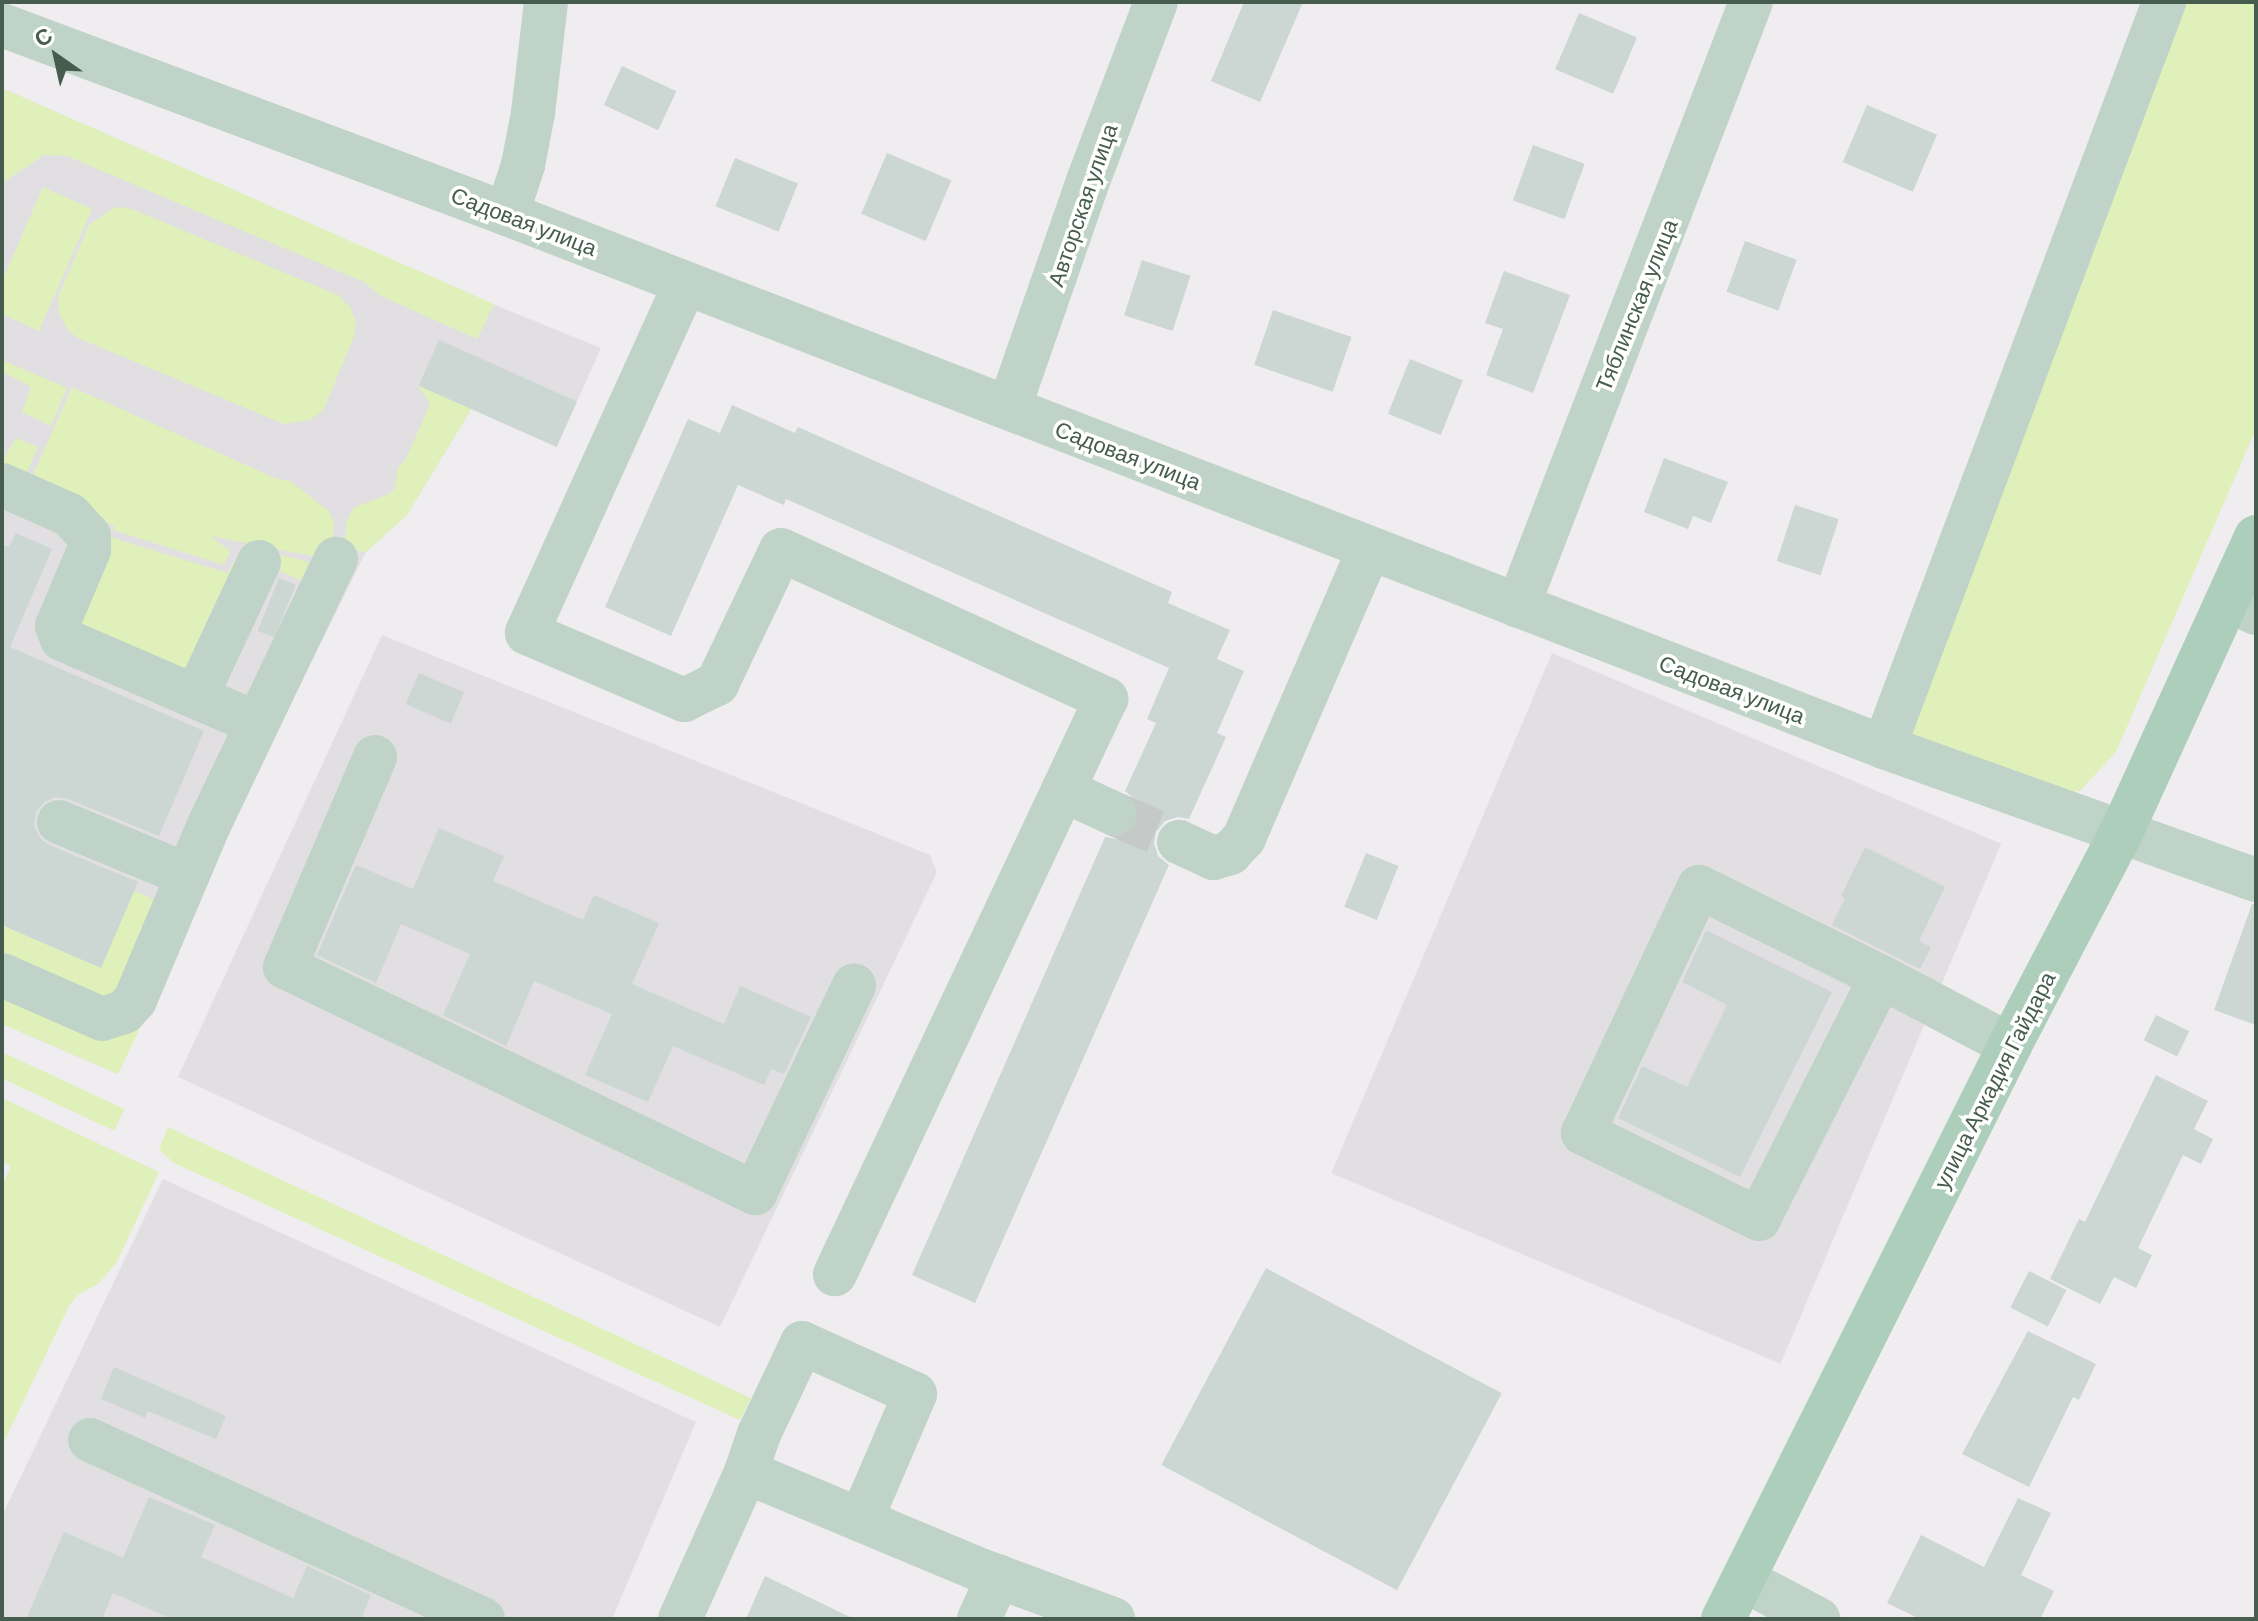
<!DOCTYPE html>
<meta charset="utf-8">
<style>
body{margin:0}
#map{position:relative;width:2258px;height:1621px;overflow:hidden;background:#f0edf0;font-family:Barlow,sans-serif}
div>[style]{position:absolute}
[style*='--x']{left:calc(var(--x)*1px);top:calc(var(--y)*1px);width:calc(var(--w)*1px);rotate:calc(var(--a)*1deg)}
.education>*{inset:0;background:#e1dfe2;transform-origin:0 0}
.green>*{inset:0;background:#dff0ba;transform-origin:0 0}
.building>*{inset:0;background:#ccd6d2;transform-origin:0 0}
.minor-tunnel>*{height:44px;margin-top:-22px;transform-origin:0;background:repeating-linear-gradient(90deg,#c5c9c8 0 44px,transparent 0 66px)}
.minor>*{height:44px;margin:-22px;padding:0 22px;transform-origin:22px;border-radius:22px;background:#c0d3c8}
.major>*{height:44px;margin:-22px;padding:0 22px;transform-origin:22px;border-radius:22px;background:#acceba}
span{translate:-50% -50%;white-space:nowrap;text-align:center;line-height:1.15;-webkit-text-stroke:7px #fff;paint-order:stroke}
.street-label{font-size:22px;color:#455c4e}
.frame{position:absolute;inset:0;border:4px solid #455c4e;pointer-events:none}
.north{position:absolute;left:16px;top:16px;width:80px;height:80px;-webkit-text-stroke:6px #fff;paint-order:stroke;rotate:326deg;font-size:22px;font-weight:700;line-height:32px;text-align:center;color:#455c4e}
.north::after{content:'';display:block;margin:auto;width:28px;height:36px;background:#455c4e;clip-path:polygon(50% 0,100% 100%,50% 72%,0 100%)}
</style>
<div id="map">
<div class="education">
<div style="clip-path:polygon(4px 89px,490px 303px,601px 348px,557px 446px,472px 408px,407px 515px,366px 552px,257px 772px,118px 1074px,2px 1024px)"></div>
<div style="clip-path:polygon(382px 635px,930px 855px,937px 872px,720px 1327px,178px 1077px)"></div>
<div style="left:1552px;top:653px;width:488px;height:565px;rotate:23deg"></div>
<div style="clip-path:polygon(163px 1179px,696px 1422px,612px 1619px,2px 1619px,2px 1516px)"></div>
</div>
<div class="green">
<div style="clip-path:polygon(2181px 2px,2256px 2px,2256px 429px,2116px 752px,2080px 791px,2055px 793px,1916px 744px,1907px 719px)"></div>
<div style="clip-path:polygon(4px 89px,494px 304px,477px 339px,379px 295px,364px 282px,67px 156px,44px 155px,2px 183px)"></div>
<div style="clip-path:polygon(43px 187px,92px 209px,39px 331px,2px 314px,2px 281px)"></div>
<div style="clip-path:polygon(115px 207px,132px 209px,338px 295px,350px 307px,356px 322px,354px 336px,324px 409px,310px 420px,284px 424px,78px 338px,67px 329px,59px 313px,58px 297px,89px 225px)"></div>
<div style="clip-path:polygon(2px 360px,67px 388px,51px 426px,22px 412px,31px 387px,4px 373px,2px 376px)"></div>
<div style="clip-path:polygon(418px 385px,472px 408px,407px 515px,366px 552px,345px 549px,346px 523px,353px 508px,389px 494px,395px 488px,398px 467px,406px 459px,430px 404px)"></div>
<div style="clip-path:polygon(72px 387px,277px 479px,290px 481px,329px 511px,334px 523px,332px 551px,317px 557px,210px 536px,230px 551px,224px 565px,113px 530px,114px 526px,28px 486px)"></div>
<div style="clip-path:polygon(16px 438px,38px 447px,22px 483px,2px 474px,2px 462px)"></div>
<div style="clip-path:polygon(110px 537px,227px 573px,239px 553px,242px 556px,202px 654px,183px 671px,92px 646px,71px 615px)"></div>
<div style="clip-path:polygon(278px 554px,309px 562px,302px 581px,246px 556px)"></div>
<div style="clip-path:polygon(134px 891px,168px 905px,117px 1003px,2px 969px,2px 925px,101px 968px)"></div>
<div style="clip-path:polygon(2px 990px,150px 1007px,118px 1074px,2px 1024px)"></div>
<div style="left:2px;top:1052px;width:135px;height:24px;rotate:25deg"></div>
<div style="clip-path:polygon(2px 1098px,159px 1172px,117px 1262px,99px 1283px,78px 1295px,69px 1306px,2px 1446px,2px 1186px,11px 1166px,2px 1162px)"></div>
<div style="clip-path:polygon(168px 1127px,751px 1398px,740px 1420px,174px 1163px,159px 1150px)"></div>
</div>
<div class="building">
<div style="clip-path:polygon(1244px 2px,1303px 2px,1260px 102px,1211px 81px)"></div>
<div style="left:1579px;top:13px;width:63px;height:61px;rotate:23deg"></div>
<div style="left:622px;top:66px;width:60px;height:43px;rotate:25deg"></div>
<div style="left:1867px;top:105px;width:76px;height:62px;rotate:23deg"></div>
<div style="left:1533px;top:145px;width:55px;height:59px;rotate:20deg"></div>
<div style="left:887px;top:153px;width:70px;height:66px;rotate:23deg"></div>
<div style="left:735px;top:158px;width:68px;height:52px;rotate:22deg"></div>
<div style="left:1745px;top:241px;width:55px;height:54px;rotate:20deg"></div>
<div style="left:1142px;top:260px;width:51px;height:58px;rotate:18deg"></div>
<div style="clip-path:polygon(1504px 271px,1570px 295px,1533px 393px,1486px 375px,1503px 329px,1485px 323px)"></div>
<div style="left:1273px;top:310px;width:83px;height:58px;rotate:19deg"></div>
<div style="left:439px;top:340px;width:151px;height:50px;rotate:24deg"></div>
<div style="left:1410px;top:359px;width:57px;height:59px;rotate:22deg"></div>
<div style="clip-path:polygon(732px 405px,795px 433px,798px 427px,1172px 592px,1168px 603px,1230px 630px,1217px 659px,1244px 671px,1217px 733px,1226px 737px,1189px 819px,1178px 817px,1165px 821px,1156px 832px,1154px 843px,1158px 856px,1169px 865px,975px 1303px,912px 1275px,1105px 837px,1116px 839px,1129px 835px,1138px 824px,1140px 811px,1136px 800px,1125px 791px,1156px 723px,1147px 719px,1169px 668px,786px 499px,784px 505px,738px 485px,671px 636px,605px 607px,688px 419px,720px 433px)"></div>
<div style="clip-path:polygon(1664px 458px,1728px 482px,1711px 523px,1693px 516px,1688px 529px,1644px 512px)"></div>
<div style="left:1795px;top:505px;width:46px;height:59px;rotate:18deg"></div>
<div style="clip-path:polygon(16px 533px,52px 549px,10px 647px,204px 731px,159px 836px,68px 799px,55px 797px,44px 802px,36px 812px,34px 826px,40px 838px,49px 845px,138px 882px,101px 968px,2px 925px,2px 544px,9px 547px)"></div>
<div style="left:279px;top:578px;width:18px;height:57px;rotate:22deg"></div>
<div style="left:419px;top:673px;width:49px;height:34px;rotate:23deg"></div>
<div style="clip-path:polygon(439px 828px,504px 856px,493px 881px,583px 920px,594px 895px,659px 923px,632px 984px,724px 1024px,740px 986px,811px 1017px,784px 1074px,771px 1069px,764px 1085px,673px 1046px,648px 1102px,585px 1075px,612px 1014px,534px 981px,506px 1046px,443px 1015px,470px 954px,401px 924px,376px 983px,317px 955px,356px 865px,413px 889px)"></div>
<div style="clip-path:polygon(1865px 847px,1945px 887px,1919px 941px,1931px 947px,1920px 969px,1832px 925px,1845px 898px,1841px 896px)"></div>
<div style="left:1366px;top:853px;width:35px;height:58px;rotate:22deg"></div>
<div style="clip-path:polygon(2252px 904px,2256px 904px,2256px 1025px,2214px 1010px)"></div>
<div style="clip-path:polygon(1706px 930px,1832px 992px,1740px 1177px,1618px 1118px,1642px 1066px,1687px 1087px,1727px 1005px,1682px 982px)"></div>
<div style="left:2156px;top:1015px;width:37px;height:28px;rotate:26deg"></div>
<div style="clip-path:polygon(2156px 1075px,2208px 1101px,2194px 1129px,2213px 1139px,2201px 1164px,2183px 1155px,2138px 1248px,2152px 1255px,2136px 1288px,2114px 1277px,2100px 1304px,2050px 1279px,2079px 1219px,2085px 1222px)"></div>
<div style="left:1266px;top:1268px;width:267px;height:223px;rotate:28deg"></div>
<div style="left:2029px;top:1271px;width:42px;height:41px;rotate:27deg"></div>
<div style="clip-path:polygon(2028px 1331px,2096px 1364px,2079px 1400px,2073px 1397px,2029px 1487px,1962px 1454px)"></div>
<div style="clip-path:polygon(114px 1367px,226px 1416px,216px 1439px,148px 1411px,145px 1418px,101px 1399px)"></div>
<div style="clip-path:polygon(149px 1497px,215px 1525px,201px 1557px,293px 1598px,307px 1566px,371px 1595px,361px 1619px,172px 1619px,113px 1593px,102px 1619px,26px 1619px,64px 1532px,123px 1558px)"></div>
<div style="clip-path:polygon(2018px 1498px,2051px 1513px,2021px 1575px,2054px 1591px,2040px 1619px,1920px 1619px,1887px 1603px,1921px 1535px,1984px 1567px)"></div>
<div style="clip-path:polygon(765px 1576px,854px 1619px,746px 1619px)"></div>
</div>
<div class="minor-tunnel">
<div style="--x:1115;--y:814;--w:70;--a:23.6"></div>
</div>
<div class="minor">
<div style="--x:2;--y:25;--w:539;--a:20.52"></div>
<div style="--x:507;--y:214;--w:1477;--a:21.16"></div>
<div style="--x:1884;--y:747;--w:395;--a:19.7"></div>
<div style="--x:507;--y:214;--w:52;--a:-71.9"></div>
<div style="--x:523;--y:165;--w:53;--a:-79.1"></div>
<div style="--x:533;--y:113;--w:112;--a:-83.3"></div>
<div style="--x:685;--y:284;--w:383;--a:114.4"></div>
<div style="--x:527;--y:633;--w:171;--a:23.1"></div>
<div style="--x:684;--y:700;--w:37;--a:-26"></div>
<div style="--x:717;--y:684;--w:148;--a:-64.5"></div>
<div style="--x:781;--y:550;--w:358;--a:24.6"></div>
<div style="--x:1106;--y:699;--w:636;--a:115.23"></div>
<div style="--x:1009;--y:408;--w:240;--a:-70.8"></div>
<div style="--x:1088;--y:181;--w:191;--a:-69.2"></div>
<div style="--x:2;--y:485;--w:74;--a:23.8"></div>
<div style="--x:70;--y:515;--w:28;--a:48"></div>
<div style="--x:89;--y:536;--w:14;--a:90"></div>
<div style="--x:89;--y:550;--w:82;--a:112.8"></div>
<div style="--x:57;--y:626;--w:14;--a:69"></div>
<div style="--x:62;--y:639;--w:211;--a:23.4"></div>
<div style="--x:2228;--y:600;--w:31;--a:25"></div>
<div style="--x:1518;--y:606;--w:647;--a:-68.91"></div>
<div style="--x:196;--y:697;--w:149;--a:-65"></div>
<div style="--x:1884;--y:747;--w:796;--a:-69.4"></div>
<div style="--x:375;--y:757;--w:228;--a:113.2"></div>
<div style="--x:285;--y:967;--w:522;--a:25.68"></div>
<div style="--x:755;--y:1193;--w:230;--a:-64.5"></div>
<div style="--x:1063;--y:790;--w:57;--a:24.8"></div>
<div style="--x:59;--y:822;--w:139;--a:22.5"></div>
<div style="--x:1179;--y:842;--w:38;--a:25"></div>
<div style="--x:1213;--y:858;--w:18;--a:-16"></div>
<div style="--x:1230;--y:853;--w:21;--a:-47"></div>
<div style="--x:1244;--y:838;--w:315;--a:-66.6"></div>
<div style="--x:2;--y:975;--w:109;--a:23.7"></div>
<div style="--x:102;--y:1019;--w:23;--a:-18"></div>
<div style="--x:124;--y:1012;--w:16;--a:-47"></div>
<div style="--x:135;--y:1000;--w:190;--a:-67.1"></div>
<div style="--x:209;--y:825;--w:295;--a:-64.5"></div>
<div style="--x:1881;--y:977;--w:271;--a:116.8"></div>
<div style="--x:1759;--y:1219;--w:196;--a:-154"></div>
<div style="--x:1583;--y:1133;--w:272;--a:-64.8"></div>
<div style="--x:1699;--y:887;--w:203;--a:26.3"></div>
<div style="--x:1881;--y:977;--w:47;--a:27.6"></div>
<div style="--x:1923;--y:999;--w:98;--a:27.9"></div>
<div style="--x:90;--y:1440;--w:432;--a:24.5"></div>
<div style="--x:861;--y:1520;--w:137;--a:-66.8"></div>
<div style="--x:915;--y:1394;--w:124;--a:-155.7"></div>
<div style="--x:802;--y:1343;--w:101;--a:115.3"></div>
<div style="--x:759;--y:1434;--w:40;--a:108.9"></div>
<div style="--x:746;--y:1472;--w:254;--a:22.7"></div>
<div style="--x:980;--y:1570;--w:142;--a:20.2"></div>
<div style="--x:1744;--y:1580;--w:84;--a:27.8"></div>
<div style="--x:680;--y:1619;--w:161;--a:-65.8"></div>
<div style="--x:979;--y:1619;--w:47;--a:-65.1"></div>
</div>
<div class="major">
<div style="--x:1723;--y:1619;--w:642;--a:-63.43"></div>
<div style="--x:2010;--y:1045;--w:242;--a:-62.4"></div>
<div style="--x:2122;--y:831;--w:323;--a:-65.5"></div>
</div>
<div class="street-label">
<span style="left:1082px;top:205px;rotate:-71deg">Авторская улица</span>
<span style="left:524px;top:221px;rotate:21deg">Садовая улица</span>
<span style="left:1636px;top:305px;rotate:-68deg">Тяблинская улица</span>
<span style="left:1128px;top:455px;rotate:21deg">Садовая улица</span>
<span style="left:1732px;top:689px;rotate:21deg">Садовая улица</span>
<span style="left:1994px;top:1080px;rotate:-63deg">улица Аркадия Гайдара</span>
</div>
<div class="frame"></div>
<div class="north">С</div>
</div>
